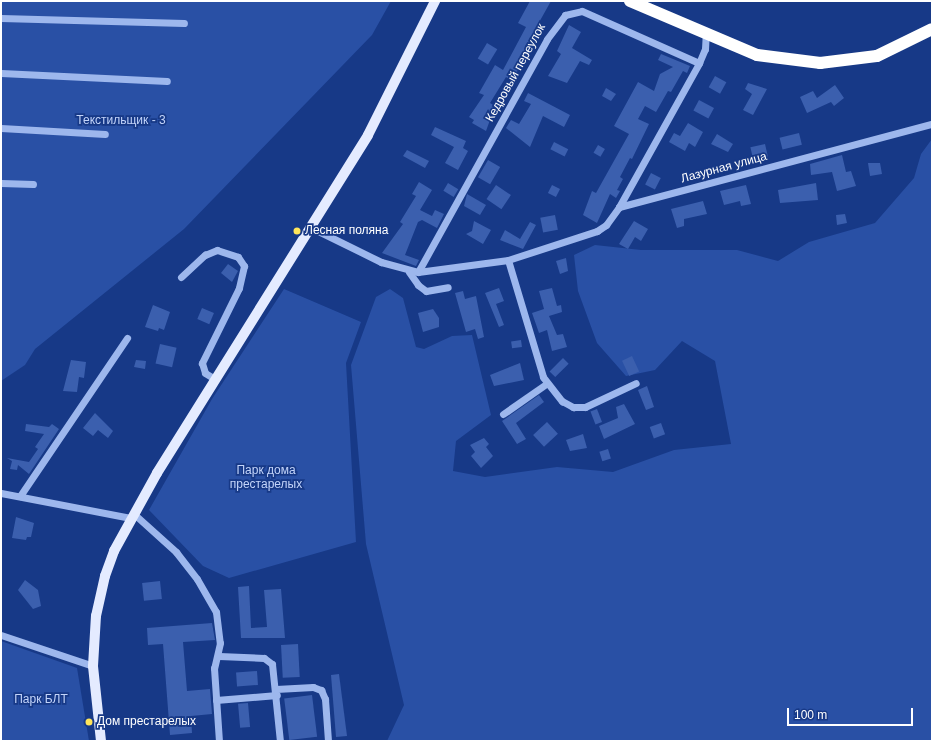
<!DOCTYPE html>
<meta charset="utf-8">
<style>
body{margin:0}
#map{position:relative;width:933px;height:742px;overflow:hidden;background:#173987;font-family:Helvetica,sans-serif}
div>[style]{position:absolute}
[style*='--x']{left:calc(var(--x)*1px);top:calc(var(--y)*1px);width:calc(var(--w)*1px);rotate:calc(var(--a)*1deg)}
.green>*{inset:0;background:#2950a5}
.building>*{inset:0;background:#3b5fae;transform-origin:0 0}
.minor>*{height:7px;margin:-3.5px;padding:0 3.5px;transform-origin:3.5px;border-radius:3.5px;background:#9db7ed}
.major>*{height:10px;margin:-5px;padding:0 5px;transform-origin:5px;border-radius:5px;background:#e4ebff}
.highway>*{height:12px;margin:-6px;padding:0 6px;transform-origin:6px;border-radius:6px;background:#fff}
.dots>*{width:11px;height:11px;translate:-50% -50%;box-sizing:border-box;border:2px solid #173987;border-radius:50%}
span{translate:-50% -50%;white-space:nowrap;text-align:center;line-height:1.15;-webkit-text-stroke:3.5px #173987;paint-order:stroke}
.street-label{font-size:12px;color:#fff}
.park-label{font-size:12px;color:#c3d4fa}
.poi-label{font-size:12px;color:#fff}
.left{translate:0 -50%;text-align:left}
.frame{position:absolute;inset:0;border:2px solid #fff;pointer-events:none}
.scale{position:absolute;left:787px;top:708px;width:126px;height:18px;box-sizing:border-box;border:2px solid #fff;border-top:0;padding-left:5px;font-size:12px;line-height:14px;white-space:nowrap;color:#fff;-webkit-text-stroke:3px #173987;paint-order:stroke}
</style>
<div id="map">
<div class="green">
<div style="clip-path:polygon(1px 1px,391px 1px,372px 35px,184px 229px,35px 349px,25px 365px,1px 381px)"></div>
<div style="clip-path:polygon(932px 139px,932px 741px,387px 741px,404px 705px,366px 544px,351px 365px,376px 297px,390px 289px,403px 298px,416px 347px,424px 349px,452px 336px,472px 335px,491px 415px,456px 441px,453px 471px,485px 477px,557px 467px,613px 472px,674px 450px,731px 444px,715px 361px,682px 341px,655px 370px,626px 376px,597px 343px,578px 291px,574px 255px,595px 245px,641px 250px,737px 250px,778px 261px,809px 242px,875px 223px,914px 178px,921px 154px)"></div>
<div style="clip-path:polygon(284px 289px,361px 322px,346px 363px,356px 542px,229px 578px,203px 566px,149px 510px,212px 399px)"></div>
<div style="clip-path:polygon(1px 641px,77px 668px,89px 741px,1px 741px)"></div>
</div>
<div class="building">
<div style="clip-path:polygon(530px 1px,551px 1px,537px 26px,541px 28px,520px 68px,510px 80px,506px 77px,490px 103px,495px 106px,486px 131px,472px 123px,474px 120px,469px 117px,484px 95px,479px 93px,495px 65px,503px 70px,526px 27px,518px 23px)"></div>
<div style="clip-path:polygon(569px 25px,581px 32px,572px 48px,592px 60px,589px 65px,580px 61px,567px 83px,548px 76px,561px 54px,557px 51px)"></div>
<div style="left:487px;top:43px;width:12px;height:18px;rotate:31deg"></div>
<div style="clip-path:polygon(661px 54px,690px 66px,687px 73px,683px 71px,671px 92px,668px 91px,656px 112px,645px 106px,638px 119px,649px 124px,632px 159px,630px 158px,620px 177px,623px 179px,617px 190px,620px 191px,616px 198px,610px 194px,597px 223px,583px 215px,592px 191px,596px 193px,629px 134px,614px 126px,638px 82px,654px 91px,660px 74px,673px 67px,658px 60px)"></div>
<div style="left:715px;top:76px;width:13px;height:13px;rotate:29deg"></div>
<div style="clip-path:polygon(748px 83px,767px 89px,753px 115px,743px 110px,752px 94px,745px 89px)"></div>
<div style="clip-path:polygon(835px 85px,844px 98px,834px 106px,831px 102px,807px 113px,800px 97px,813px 91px,817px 98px)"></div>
<div style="clip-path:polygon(606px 88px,616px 94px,611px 101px,602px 96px)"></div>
<div style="clip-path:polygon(528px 93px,570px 115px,564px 127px,543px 116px,530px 147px,506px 128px,511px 120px,519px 124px,531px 104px,524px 101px)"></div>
<div style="left:699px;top:100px;width:17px;height:12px;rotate:28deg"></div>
<div style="clip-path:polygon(688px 123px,703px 132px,695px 147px,689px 143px,685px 151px,669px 142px,674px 133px,680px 136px)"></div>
<div style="clip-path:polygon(435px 127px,466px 141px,463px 148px,468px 151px,458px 170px,445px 163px,454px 147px,431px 135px)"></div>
<div style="left:799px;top:133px;width:12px;height:20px;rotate:76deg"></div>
<div style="clip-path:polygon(717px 134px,733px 144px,728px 152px,711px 144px)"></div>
<div style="left:554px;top:142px;width:16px;height:8px;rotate:27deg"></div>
<div style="left:765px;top:144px;width:13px;height:15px;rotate:77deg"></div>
<div style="left:598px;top:145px;width:8px;height:9px;rotate:30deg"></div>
<div style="clip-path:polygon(407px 150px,429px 161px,425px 168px,403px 156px)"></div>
<div style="clip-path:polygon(842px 155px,846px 172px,851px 171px,856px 186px,837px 191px,832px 172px,811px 175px,810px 164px)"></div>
<div style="left:488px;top:160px;width:14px;height:20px;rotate:30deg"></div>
<div style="clip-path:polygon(868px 163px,880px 163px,882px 174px,870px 176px)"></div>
<div style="left:651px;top:173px;width:11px;height:13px;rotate:27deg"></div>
<div style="clip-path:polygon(419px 182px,432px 190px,420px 210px,432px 216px,435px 210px,444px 214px,437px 228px,422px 220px,418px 222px,405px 255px,419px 260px,416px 266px,382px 253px,403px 224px,400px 222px,416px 196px,412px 194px)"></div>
<div style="left:448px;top:183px;width:12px;height:9px;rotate:31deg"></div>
<div style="clip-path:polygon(816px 183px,818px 200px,780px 203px,778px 190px)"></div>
<div style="left:496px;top:185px;width:18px;height:17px;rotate:34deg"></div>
<div style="left:552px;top:185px;width:9px;height:9px;rotate:27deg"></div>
<div style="clip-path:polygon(746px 185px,751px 204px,741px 206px,740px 201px,724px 205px,720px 191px)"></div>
<div style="clip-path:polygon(467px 194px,486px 205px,480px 215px,464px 206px)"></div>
<div style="clip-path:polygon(703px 201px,707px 214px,684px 219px,684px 226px,677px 228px,671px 209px)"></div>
<div style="clip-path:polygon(845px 214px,847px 223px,837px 225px,836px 215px)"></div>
<div style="left:555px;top:215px;width:15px;height:15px;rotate:79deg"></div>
<div style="clip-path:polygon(474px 221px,491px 230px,483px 244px,466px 234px,472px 231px)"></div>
<div style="clip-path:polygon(634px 221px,648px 229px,641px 241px,635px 237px,628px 249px,619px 244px)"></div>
<div style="clip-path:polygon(530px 222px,536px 225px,523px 249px,500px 240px,505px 230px,520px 239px)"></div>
<div style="clip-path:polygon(566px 258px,568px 271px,560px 274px,556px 261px)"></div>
<div style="clip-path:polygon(228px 264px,238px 271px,232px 282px,221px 273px)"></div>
<div style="clip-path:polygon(499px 288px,504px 301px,496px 304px,504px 325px,499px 327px,485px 293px)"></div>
<div style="clip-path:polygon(552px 288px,557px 306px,561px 305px,562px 312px,549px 316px,557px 335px,563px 334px,567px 347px,552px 351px,547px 330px,539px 333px,532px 313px,544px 309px,539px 291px)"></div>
<div style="clip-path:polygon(463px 291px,465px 299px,476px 296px,484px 337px,478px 339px,475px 329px,466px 332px,455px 293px)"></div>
<div style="clip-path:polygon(153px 305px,170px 312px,164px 330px,159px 328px,158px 331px,145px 327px)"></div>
<div style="left:202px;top:308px;width:13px;height:12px;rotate:23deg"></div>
<div style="clip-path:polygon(433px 309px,439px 318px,439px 327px,423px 332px,418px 313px)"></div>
<div style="left:521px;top:340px;width:7px;height:10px;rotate:82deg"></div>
<div style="left:160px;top:344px;width:17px;height:20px;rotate:13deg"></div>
<div style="left:632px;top:356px;width:17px;height:11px;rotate:65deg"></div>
<div style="left:563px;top:358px;width:8px;height:19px;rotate:45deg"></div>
<div style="clip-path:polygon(71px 360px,86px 362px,84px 378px,79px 377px,77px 392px,63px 391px)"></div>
<div style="clip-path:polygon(136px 360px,146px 361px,145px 369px,134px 367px)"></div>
<div style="clip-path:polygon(520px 363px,524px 380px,494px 386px,490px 375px)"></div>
<div style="clip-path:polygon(647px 386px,654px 407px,646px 410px,638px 390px)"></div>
<div style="clip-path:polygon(539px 395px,544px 402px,516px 423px,526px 439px,517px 444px,502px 421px)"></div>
<div style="clip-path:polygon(624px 404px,635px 424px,604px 439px,599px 426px,618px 418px,616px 407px)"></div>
<div style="left:597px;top:409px;width:14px;height:7px;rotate:69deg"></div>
<div style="clip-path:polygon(95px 413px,113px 431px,108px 438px,98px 430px,93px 436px,83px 428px)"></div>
<div style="left:547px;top:422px;width:16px;height:19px;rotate:47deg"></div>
<div style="left:661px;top:423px;width:12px;height:12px;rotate:70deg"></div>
<div style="clip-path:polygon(26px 424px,49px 427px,52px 424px,59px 429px,29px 474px,18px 465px,17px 470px,10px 469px,12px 461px,7px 458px,29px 462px,38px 449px,35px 447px,44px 434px,25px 431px)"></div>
<div style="clip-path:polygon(583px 434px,587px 448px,570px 451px,566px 440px)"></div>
<div style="clip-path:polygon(484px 438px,489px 444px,486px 447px,493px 456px,481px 468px,471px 456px,475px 452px,470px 445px)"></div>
<div style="left:608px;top:449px;width:10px;height:9px;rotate:73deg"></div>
<div style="clip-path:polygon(16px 517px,34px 523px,31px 537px,27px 537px,26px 540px,12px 538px)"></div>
<div style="clip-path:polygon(25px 580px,38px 590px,41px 606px,33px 609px,18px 590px)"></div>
<div style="left:160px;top:581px;width:18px;height:18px;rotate:84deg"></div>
<div style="clip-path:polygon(249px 586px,251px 628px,267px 627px,264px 590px,281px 589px,285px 638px,241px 638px,238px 587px)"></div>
<div style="clip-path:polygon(212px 623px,215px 640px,183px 642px,187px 691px,210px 689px,212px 714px,191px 716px,192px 733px,170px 735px,163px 644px,148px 645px,147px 628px)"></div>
<div style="left:298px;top:644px;width:33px;height:17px;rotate:87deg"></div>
<div style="left:257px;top:671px;width:14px;height:21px;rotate:86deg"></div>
<div style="clip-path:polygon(339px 674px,347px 736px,336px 737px,331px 675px)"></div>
<div style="left:312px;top:695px;width:42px;height:28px;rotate:83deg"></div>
<div style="left:248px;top:703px;width:24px;height:10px;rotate:85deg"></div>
</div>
<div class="minor">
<div style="--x:1;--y:18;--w:183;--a:1.6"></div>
<div style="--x:1;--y:73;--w:166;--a:2.8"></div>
<div style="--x:1;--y:128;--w:104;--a:3.3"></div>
<div style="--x:1;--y:183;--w:32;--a:2"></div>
<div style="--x:619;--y:207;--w:324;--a:-14.9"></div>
<div style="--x:312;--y:228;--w:77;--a:26.2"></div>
<div style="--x:381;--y:262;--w:38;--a:15"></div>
<div style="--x:418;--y:272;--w:91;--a:-7.6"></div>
<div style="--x:508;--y:260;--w:94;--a:-18"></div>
<div style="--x:597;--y:231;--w:11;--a:-34"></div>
<div style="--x:606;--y:225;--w:22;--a:-54"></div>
<div style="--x:619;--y:207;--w:165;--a:-60.9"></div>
<div style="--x:699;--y:63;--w:15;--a:-67"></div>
<div style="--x:705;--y:49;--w:17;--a:-87"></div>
<div style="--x:508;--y:260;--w:122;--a:73.3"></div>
<div style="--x:543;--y:377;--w:31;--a:52"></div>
<div style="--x:562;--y:401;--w:13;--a:29"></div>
<div style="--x:573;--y:407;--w:12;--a:0"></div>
<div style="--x:585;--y:407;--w:56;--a:-25.2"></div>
<div style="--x:409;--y:272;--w:16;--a:55"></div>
<div style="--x:418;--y:285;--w:10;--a:37"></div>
<div style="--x:426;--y:291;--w:22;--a:-10"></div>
<div style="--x:418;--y:272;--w:266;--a:-61"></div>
<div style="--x:547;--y:39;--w:30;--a:-53"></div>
<div style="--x:565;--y:15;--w:17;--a:-13"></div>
<div style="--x:582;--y:11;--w:128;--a:24"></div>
<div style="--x:181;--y:277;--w:33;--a:-43"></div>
<div style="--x:205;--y:255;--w:13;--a:-23"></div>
<div style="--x:217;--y:250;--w:22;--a:18"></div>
<div style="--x:238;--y:257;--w:11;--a:56"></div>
<div style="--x:244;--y:266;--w:23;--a:103"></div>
<div style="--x:239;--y:288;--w:84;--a:116.3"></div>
<div style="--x:202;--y:363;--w:10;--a:73"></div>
<div style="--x:205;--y:373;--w:12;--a:31"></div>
<div style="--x:503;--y:414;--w:52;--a:-34.9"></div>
<div style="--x:1;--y:493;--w:132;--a:10.9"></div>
<div style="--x:20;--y:496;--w:191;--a:-55.9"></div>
<div style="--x:134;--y:514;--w:57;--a:42.1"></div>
<div style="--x:176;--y:552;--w:34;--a:52"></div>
<div style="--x:197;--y:579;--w:38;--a:60"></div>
<div style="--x:216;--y:612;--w:31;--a:83"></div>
<div style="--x:220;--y:643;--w:26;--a:103"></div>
<div style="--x:214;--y:668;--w:73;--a:86.1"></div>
<div style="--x:1;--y:635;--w:97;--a:18.6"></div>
<div style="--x:219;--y:656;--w:45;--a:2.5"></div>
<div style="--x:264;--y:658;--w:10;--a:37"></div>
<div style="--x:272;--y:664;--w:77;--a:84.1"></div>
<div style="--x:276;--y:689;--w:37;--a:-3"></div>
<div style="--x:313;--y:687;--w:9;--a:21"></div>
<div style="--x:321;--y:690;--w:10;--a:66"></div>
<div style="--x:325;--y:699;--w:42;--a:85.9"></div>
<div style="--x:216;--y:700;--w:61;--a:-4.7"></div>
</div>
<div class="major">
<div style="--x:101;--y:741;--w:75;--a:-96.1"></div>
<div style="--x:93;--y:666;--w:50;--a:-86.6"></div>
<div style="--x:96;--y:616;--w:41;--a:-77.3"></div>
<div style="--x:105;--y:576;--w:27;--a:-70"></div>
<div style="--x:114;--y:551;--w:89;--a:-61.1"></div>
<div style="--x:157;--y:473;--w:398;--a:-58"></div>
<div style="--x:368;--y:135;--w:150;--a:-63.4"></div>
</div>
<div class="highway">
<div style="--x:630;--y:1;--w:138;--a:23"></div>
<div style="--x:757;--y:55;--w:64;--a:7.2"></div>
<div style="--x:820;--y:63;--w:57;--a:-7"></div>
<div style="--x:877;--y:56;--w:61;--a:-26.1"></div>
</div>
<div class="dots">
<div style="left:297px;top:231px;background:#ffe55a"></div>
<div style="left:89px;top:722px;background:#ffe55a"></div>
</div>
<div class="street-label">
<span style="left:516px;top:73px;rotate:-61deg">Кедровый переулок</span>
<span style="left:724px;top:168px;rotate:-15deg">Лазурная улица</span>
</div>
<div class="park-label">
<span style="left:121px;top:121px">Текстильщик - 3</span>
<span style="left:266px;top:478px">Парк дома<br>престарелых</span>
<span style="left:41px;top:700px">Парк БЛТ</span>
</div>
<div class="poi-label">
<span class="left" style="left:305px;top:231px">Лесная поляна</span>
<span class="left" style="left:97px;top:722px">Дом престарелых</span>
</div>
<div class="frame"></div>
<div class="scale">100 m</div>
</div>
